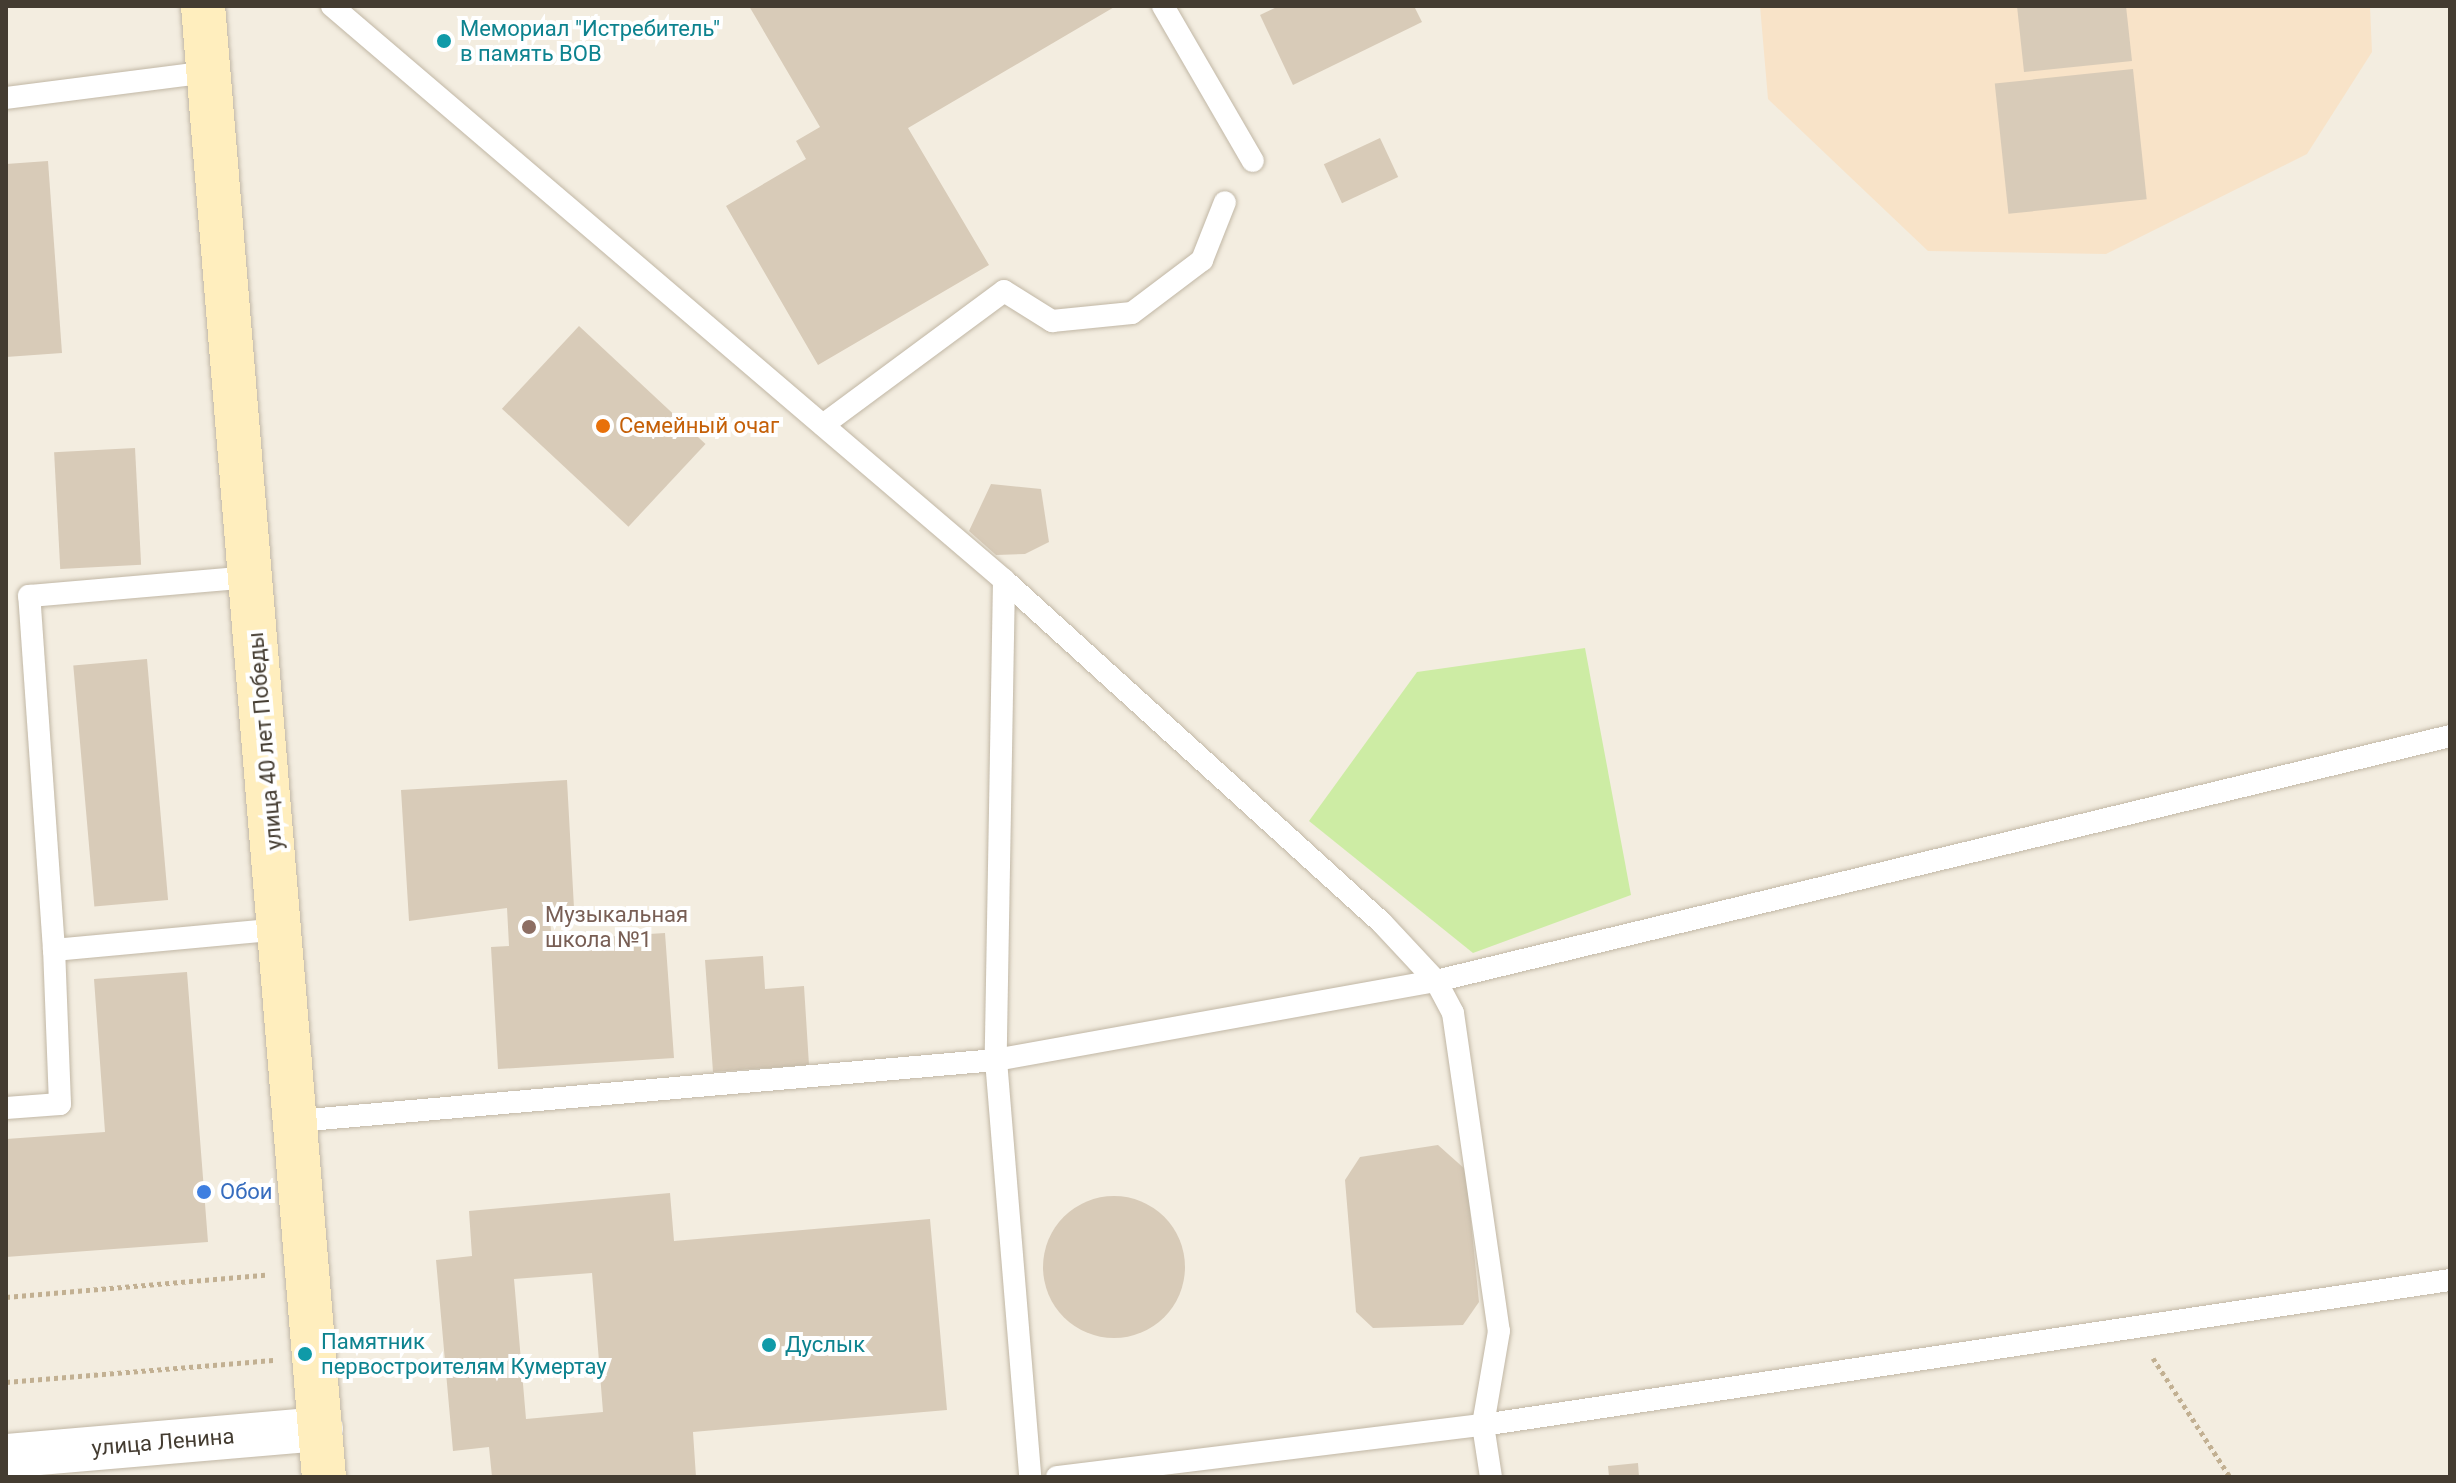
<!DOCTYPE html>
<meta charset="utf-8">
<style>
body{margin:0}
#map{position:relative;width:2456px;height:1483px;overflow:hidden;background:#f3ede0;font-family:Roboto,sans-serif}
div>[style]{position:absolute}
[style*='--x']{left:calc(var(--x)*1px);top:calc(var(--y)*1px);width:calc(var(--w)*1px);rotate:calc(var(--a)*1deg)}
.commercial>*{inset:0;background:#f8e3c8}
.green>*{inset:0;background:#cdeca4}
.building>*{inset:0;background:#d8cbb8;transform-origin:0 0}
.round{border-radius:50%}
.path>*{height:5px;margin-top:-2.5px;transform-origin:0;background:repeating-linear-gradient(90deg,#c2b092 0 4px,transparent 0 8px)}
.roads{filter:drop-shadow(0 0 2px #c1b7a5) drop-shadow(0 0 2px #c1b7a5)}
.service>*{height:22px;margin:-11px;padding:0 11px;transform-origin:11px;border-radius:11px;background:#fff}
.minor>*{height:44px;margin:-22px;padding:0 22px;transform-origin:22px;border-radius:22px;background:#fff}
.secondary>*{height:44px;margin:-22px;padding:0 22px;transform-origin:22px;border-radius:22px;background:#ffeebe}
.dots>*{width:22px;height:22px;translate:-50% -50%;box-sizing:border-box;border:4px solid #fff;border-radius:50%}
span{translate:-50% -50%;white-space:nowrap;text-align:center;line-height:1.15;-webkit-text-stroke:8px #fff;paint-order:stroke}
.culture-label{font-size:22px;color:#0d838f}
.left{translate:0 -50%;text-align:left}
.food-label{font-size:22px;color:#c56008}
.street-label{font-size:22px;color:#443c31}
.education-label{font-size:22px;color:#785e54}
.shop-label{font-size:22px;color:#366cbe}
.frame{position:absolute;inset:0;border:8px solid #443c31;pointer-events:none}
</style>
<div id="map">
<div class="commercial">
<div style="clip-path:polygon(1760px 6px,2370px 6px,2372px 52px,2307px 154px,2106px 254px,1928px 251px,1768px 99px)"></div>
</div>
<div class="green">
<div style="clip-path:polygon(1585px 648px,1631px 895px,1473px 953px,1309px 821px,1417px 672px)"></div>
</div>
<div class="building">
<div style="clip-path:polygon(749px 6px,1116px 6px,908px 128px,989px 265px,818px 365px,726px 206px,806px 159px,796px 141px,820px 127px)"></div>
<div style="clip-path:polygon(1279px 6px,1414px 6px,1422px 22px,1293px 85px,1260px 15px)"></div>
<div style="clip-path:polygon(2017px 6px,2126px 6px,2132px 61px,2024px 72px)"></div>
<div style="left:2133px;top:69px;width:131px;height:139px;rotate:84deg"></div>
<div style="left:1380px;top:138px;width:43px;height:62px;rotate:65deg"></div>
<div style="clip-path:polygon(48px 161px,62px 353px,6px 357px,6px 164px)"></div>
<div style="left:579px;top:326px;width:173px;height:113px;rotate:43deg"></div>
<div style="left:135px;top:448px;width:117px;height:81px;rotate:87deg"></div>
<div style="clip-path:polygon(991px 484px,1041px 489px,1049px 542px,1025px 554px,996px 555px,969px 531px)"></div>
<div style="left:147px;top:659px;width:242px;height:74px;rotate:85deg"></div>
<div style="clip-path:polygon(567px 780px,574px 908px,549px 910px,552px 940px,665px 933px,674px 1058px,498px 1069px,491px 947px,509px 946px,507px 908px,409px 921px,401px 790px)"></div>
<div style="clip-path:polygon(763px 956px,765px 989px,804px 986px,809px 1065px,713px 1072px,705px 960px)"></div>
<div style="clip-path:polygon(187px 972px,208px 1242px,6px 1257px,6px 1139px,105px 1132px,94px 979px)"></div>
<div style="clip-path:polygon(1438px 1145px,1466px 1170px,1479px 1302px,1463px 1325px,1373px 1328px,1356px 1312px,1345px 1180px,1360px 1157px)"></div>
<div style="clip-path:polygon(evenodd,670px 1193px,674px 1241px,930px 1219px,947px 1410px,693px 1432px,696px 1477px,492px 1477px,489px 1447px,453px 1451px,436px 1260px,472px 1256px,469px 1211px,670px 1193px,592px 1273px,603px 1412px,526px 1419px,514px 1279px,592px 1273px)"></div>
<div class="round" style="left:1043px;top:1196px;width:142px;height:142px"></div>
<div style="clip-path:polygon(1638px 1463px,1639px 1477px,1609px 1477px,1608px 1466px)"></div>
</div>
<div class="path">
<div style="--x:6;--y:1297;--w:260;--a:-4.9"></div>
<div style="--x:2153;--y:1358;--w:142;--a:57.1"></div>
<div style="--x:6;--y:1382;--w:268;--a:-4.7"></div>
</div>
<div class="roads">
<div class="service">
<div style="--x:332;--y:6;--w:884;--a:40.5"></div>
<div style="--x:1004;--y:580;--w:510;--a:42.22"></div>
<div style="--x:1382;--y:923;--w:79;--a:47"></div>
<div style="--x:1436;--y:981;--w:36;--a:62"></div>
<div style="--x:1453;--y:1013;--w:321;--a:81.8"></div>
<div style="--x:1499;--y:1331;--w:95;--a:99.7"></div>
<div style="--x:1483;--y:1425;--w:53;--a:81.3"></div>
<div style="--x:1163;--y:6;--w:179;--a:59.9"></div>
<div style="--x:6;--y:98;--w:204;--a:-7.3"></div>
<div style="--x:823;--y:425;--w:225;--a:-36.5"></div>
<div style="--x:1004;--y:291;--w:57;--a:32"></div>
<div style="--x:1052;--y:321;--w:80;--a:-5.7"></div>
<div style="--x:1132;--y:313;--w:88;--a:-37.1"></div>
<div style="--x:1202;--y:260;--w:62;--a:-68.4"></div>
<div style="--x:1004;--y:580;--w:480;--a:91"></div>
<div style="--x:996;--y:1060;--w:447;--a:-10.2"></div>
<div style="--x:1436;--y:981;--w:1043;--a:-13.58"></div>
<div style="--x:54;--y:950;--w:355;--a:-94"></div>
<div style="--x:29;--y:596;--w:223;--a:-4.9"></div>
<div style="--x:6;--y:1108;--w:54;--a:-4.2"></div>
<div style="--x:60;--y:1104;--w:154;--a:-92.2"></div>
<div style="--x:54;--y:950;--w:228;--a:-5.3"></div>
<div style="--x:297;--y:1121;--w:702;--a:-4.99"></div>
<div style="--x:996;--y:1060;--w:418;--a:85.3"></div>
<div style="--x:1057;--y:1477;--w:429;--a:-7"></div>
<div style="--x:1483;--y:1425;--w:978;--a:-8.53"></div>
</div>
<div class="minor">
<div style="--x:6;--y:1456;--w:316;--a:-4.9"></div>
</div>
<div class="secondary">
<div style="--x:203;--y:6;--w:1476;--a:85.3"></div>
</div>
</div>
<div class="dots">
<div style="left:444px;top:41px;background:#0f9aa8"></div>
<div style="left:603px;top:426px;background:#e8710a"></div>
<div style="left:529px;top:927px;background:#8d6e63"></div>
<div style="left:204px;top:1192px;background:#3f7fe0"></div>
<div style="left:769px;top:1345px;background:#0f9aa8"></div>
<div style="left:305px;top:1354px;background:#0f9aa8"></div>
</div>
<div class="culture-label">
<span class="left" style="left:460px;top:41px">Мемориал "Истребитель"<br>в память ВОВ</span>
<span class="left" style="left:321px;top:1354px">Памятник<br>первостроителям Кумертау</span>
<span class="left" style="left:785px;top:1345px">Дуслык</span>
</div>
<div class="food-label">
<span class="left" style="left:619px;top:426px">Семейный очаг</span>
</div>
<div class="street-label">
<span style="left:265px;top:741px;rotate:-95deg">улица 40 лет Победы</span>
<span style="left:163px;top:1442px;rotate:-5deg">улица Ленина</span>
</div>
<div class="education-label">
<span class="left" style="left:545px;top:927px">Музыкальная<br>школа №1</span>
</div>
<div class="shop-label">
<span class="left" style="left:220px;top:1192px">Обои</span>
</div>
<div class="frame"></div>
</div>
